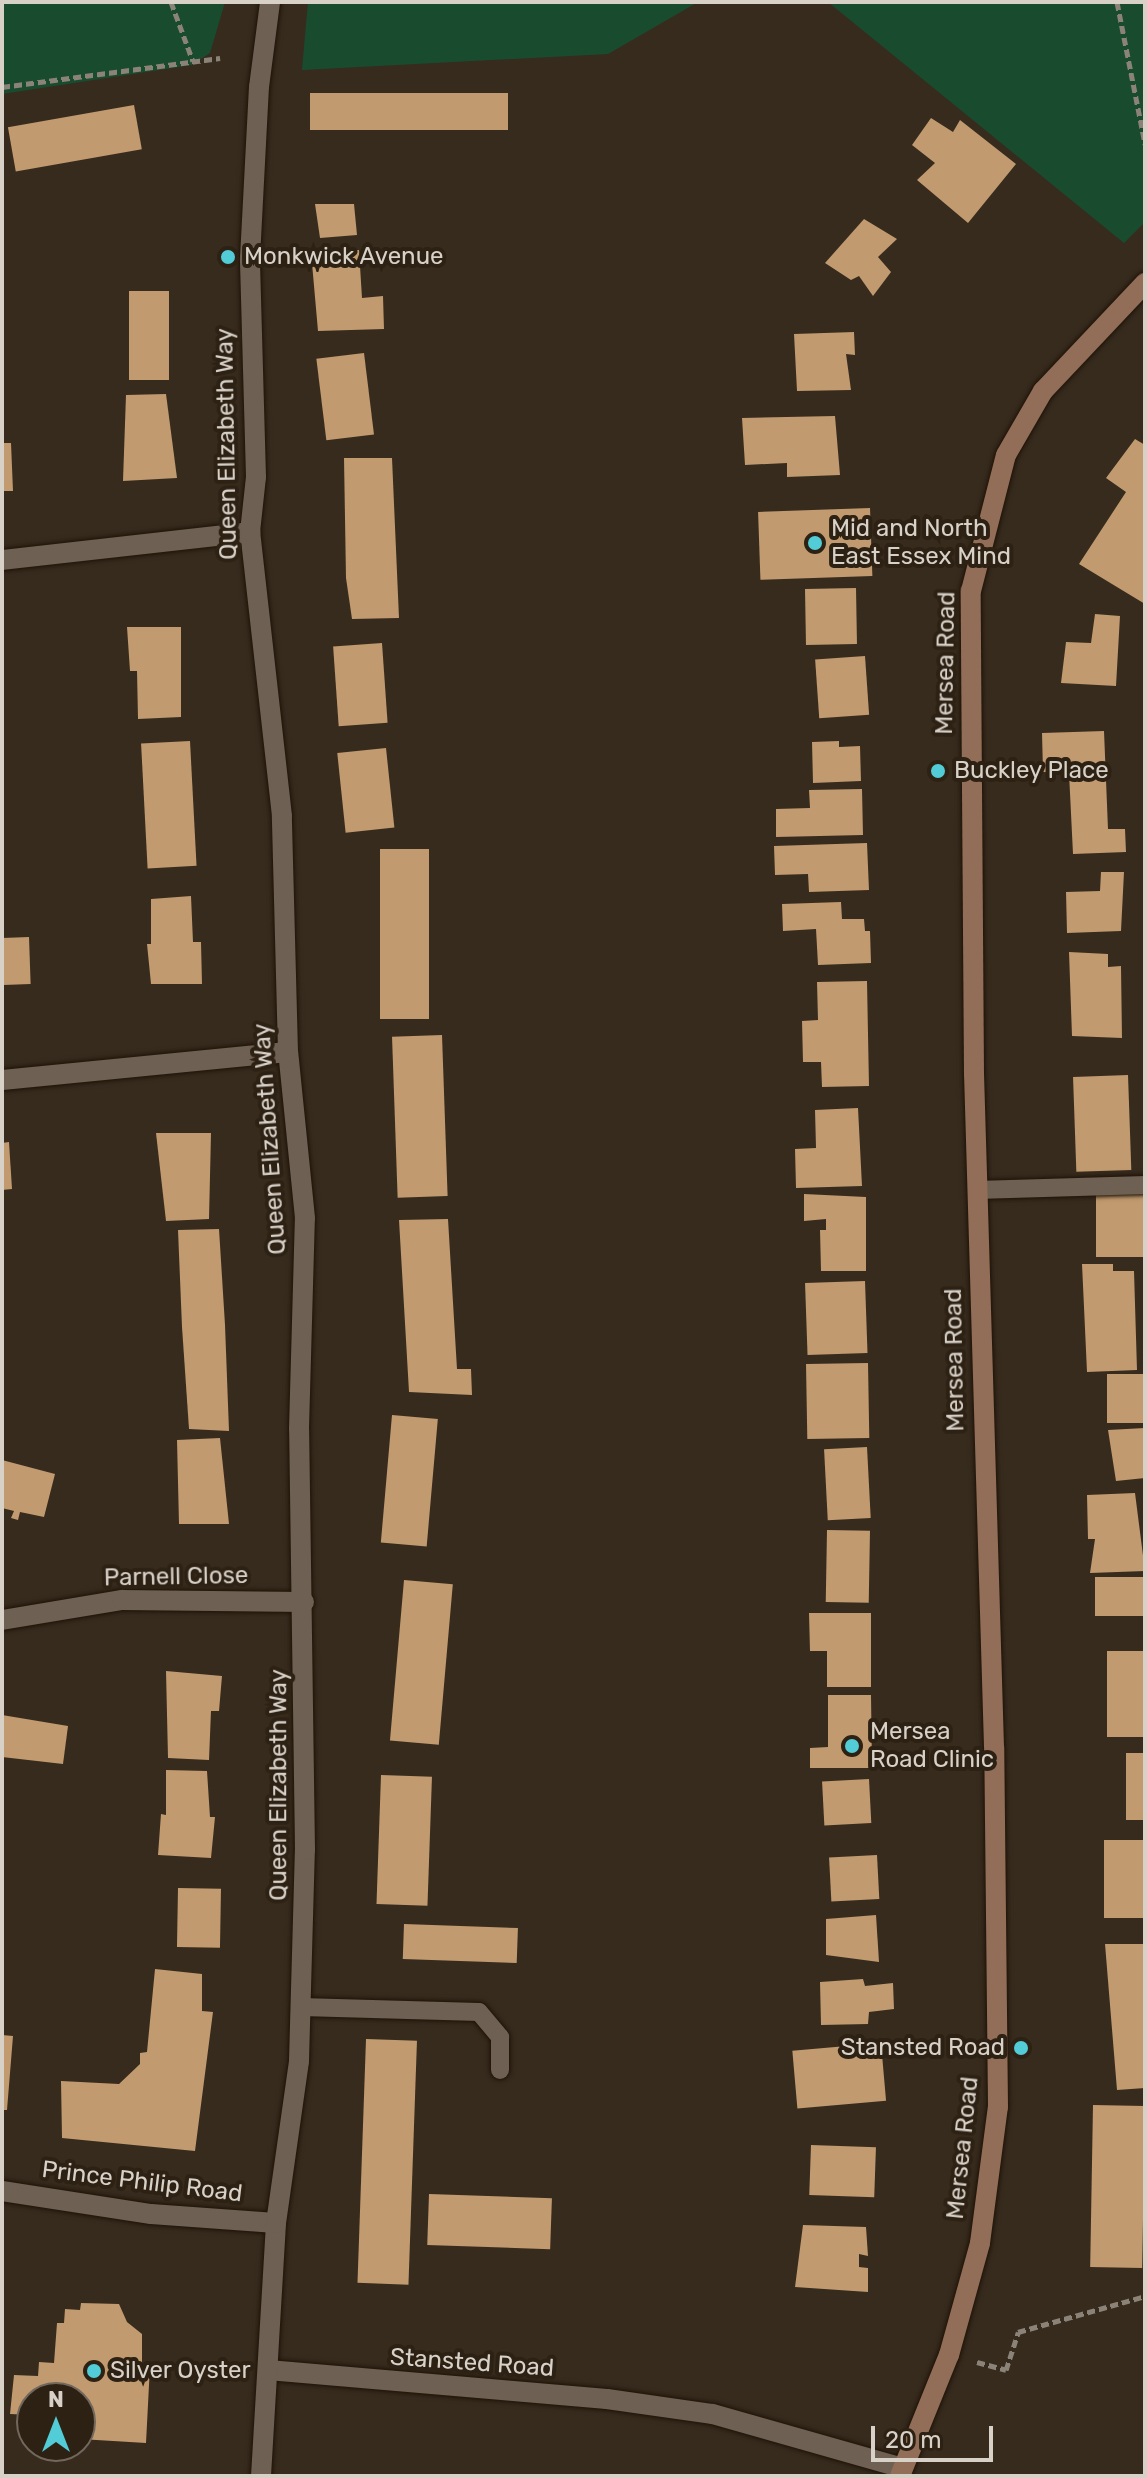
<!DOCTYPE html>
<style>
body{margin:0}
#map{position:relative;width:1147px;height:2478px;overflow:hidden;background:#372b1e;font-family:Rubik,sans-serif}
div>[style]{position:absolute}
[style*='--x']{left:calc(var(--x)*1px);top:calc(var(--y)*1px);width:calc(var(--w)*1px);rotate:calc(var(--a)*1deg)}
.green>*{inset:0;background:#194c2f}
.building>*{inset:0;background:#c19a6f;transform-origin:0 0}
.path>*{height:5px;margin-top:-2.5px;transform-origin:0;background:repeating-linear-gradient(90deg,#8c8378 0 8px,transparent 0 12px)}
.roads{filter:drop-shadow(0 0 2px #1e1307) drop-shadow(0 0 2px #1e1307)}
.lane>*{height:18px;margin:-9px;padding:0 9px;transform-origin:9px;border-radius:9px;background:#6e6052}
.street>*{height:20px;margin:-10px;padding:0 10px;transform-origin:10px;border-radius:10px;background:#6e6052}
.secondary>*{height:20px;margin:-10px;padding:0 10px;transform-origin:10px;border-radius:10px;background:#926e58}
.dots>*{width:22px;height:22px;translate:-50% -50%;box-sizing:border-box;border:4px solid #2d2114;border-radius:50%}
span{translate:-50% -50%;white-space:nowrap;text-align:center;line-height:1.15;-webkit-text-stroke:8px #2d2114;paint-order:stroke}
.poi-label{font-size:24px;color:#d8d1c8}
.left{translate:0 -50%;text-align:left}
.right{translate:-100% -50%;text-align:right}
.street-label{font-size:24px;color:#d8d1c8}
.frame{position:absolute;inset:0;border:4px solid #d8d1c8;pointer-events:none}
.north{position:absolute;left:16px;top:2382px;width:80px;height:80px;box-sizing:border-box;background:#2d2114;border:2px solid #71675c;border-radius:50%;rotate:0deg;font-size:22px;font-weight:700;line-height:32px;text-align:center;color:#d8d1c8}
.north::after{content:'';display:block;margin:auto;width:28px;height:36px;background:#52ccd6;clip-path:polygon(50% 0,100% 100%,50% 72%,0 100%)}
.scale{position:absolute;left:871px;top:2426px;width:122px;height:36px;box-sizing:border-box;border:4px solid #d8d1c8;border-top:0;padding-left:10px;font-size:24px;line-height:28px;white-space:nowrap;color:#d8d1c8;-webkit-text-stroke:6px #2d2114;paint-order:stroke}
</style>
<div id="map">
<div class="green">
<div style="clip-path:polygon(2px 2px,225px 2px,210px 53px,192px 65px,2px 94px)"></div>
<div style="clip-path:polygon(308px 2px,698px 2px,608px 54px,302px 70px)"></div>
<div style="clip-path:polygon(828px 2px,1145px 2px,1145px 222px,1124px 243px)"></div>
</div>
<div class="building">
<div style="left:508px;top:93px;width:37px;height:198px;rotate:90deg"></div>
<div style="left:134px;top:105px;width:45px;height:128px;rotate:80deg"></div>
<div style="clip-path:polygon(931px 118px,953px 132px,960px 120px,1016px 164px,968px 223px,917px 180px,935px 163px,912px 145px)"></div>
<div style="clip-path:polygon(315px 204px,354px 204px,357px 235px,320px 238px)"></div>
<div style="clip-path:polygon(864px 219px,897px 239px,878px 257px,891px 272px,873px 296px,859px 276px,851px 280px,825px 263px)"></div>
<div style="clip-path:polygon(359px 250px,362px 298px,383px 296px,384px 329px,318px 331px,311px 252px)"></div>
<div style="left:129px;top:291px;width:40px;height:89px"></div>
<div style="clip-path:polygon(854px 332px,855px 355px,846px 354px,851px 390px,797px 391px,794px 334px)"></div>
<div style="left:364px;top:353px;width:82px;height:48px;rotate:83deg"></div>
<div style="clip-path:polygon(166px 394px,177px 478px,123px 481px,126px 395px)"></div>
<div style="clip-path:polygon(835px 416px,840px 475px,787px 477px,787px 463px,745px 465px,742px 418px)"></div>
<div style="clip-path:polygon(1135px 439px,1145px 445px,1145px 604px,1079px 564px,1126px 492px,1106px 478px)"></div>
<div style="clip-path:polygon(2px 443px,11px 443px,13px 491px,2px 491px)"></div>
<div style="clip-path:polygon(344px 458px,392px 458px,399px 618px,352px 619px,346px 578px)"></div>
<div style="left:870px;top:508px;width:68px;height:112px;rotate:88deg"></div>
<div style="left:856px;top:588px;width:56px;height:51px;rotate:89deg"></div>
<div style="clip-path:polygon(1095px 614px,1120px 616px,1116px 686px,1061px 683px,1066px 642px,1091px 643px)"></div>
<div style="clip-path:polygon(127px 627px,181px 627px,181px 717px,138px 719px,137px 671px,130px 671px)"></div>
<div style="left:382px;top:643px;width:80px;height:49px;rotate:86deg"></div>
<div style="left:865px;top:656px;width:59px;height:50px;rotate:86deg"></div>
<div style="clip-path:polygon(1104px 731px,1108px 829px,1125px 829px,1126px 852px,1073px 854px,1069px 773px,1043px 772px,1042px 733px)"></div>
<div style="left:190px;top:741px;width:125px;height:49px;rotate:87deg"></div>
<div style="clip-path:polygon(839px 741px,839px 747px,860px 746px,861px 781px,813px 783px,812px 742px)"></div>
<div style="left:386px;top:748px;width:80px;height:49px;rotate:84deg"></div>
<div style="clip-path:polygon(862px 789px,863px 835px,776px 837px,776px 809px,810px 808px,809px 790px)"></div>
<div style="clip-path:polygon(867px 843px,869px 890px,809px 892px,808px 874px,775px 875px,774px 846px)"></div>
<div style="left:380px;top:849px;width:49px;height:170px"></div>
<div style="clip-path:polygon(1101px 872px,1124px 872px,1121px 931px,1067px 933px,1066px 892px,1100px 891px)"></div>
<div style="clip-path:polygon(191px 896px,193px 942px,201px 942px,202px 984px,151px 984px,147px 944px,151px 944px,151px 899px)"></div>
<div style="clip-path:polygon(841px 902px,842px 919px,864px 919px,865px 931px,870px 931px,871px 963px,818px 965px,816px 929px,783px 931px,782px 904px)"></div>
<div style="left:29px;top:937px;width:47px;height:27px;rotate:88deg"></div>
<div style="clip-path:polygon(1069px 952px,1108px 954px,1108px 967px,1121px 966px,1122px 1038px,1072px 1036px)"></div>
<div style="clip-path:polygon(867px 981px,869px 1086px,822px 1087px,821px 1062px,803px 1062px,802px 1021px,818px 1020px,817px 982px)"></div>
<div style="left:442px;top:1035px;width:161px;height:50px;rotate:88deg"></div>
<div style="left:1128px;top:1075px;width:95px;height:55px;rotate:88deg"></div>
<div style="clip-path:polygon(858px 1108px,862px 1186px,796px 1188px,795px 1149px,816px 1148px,815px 1110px)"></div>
<div style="clip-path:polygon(156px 1133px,211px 1133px,209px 1219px,166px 1221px)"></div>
<div style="clip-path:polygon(9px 1142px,12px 1189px,2px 1190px,2px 1143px)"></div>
<div style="left:1145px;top:1193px;width:64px;height:49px;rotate:90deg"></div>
<div style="clip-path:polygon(804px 1194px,866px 1197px,866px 1271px,821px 1271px,820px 1230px,826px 1230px,826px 1219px,804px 1221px)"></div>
<div style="clip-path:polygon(448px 1219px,457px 1369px,471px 1369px,472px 1395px,409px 1392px,399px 1220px)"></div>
<div style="clip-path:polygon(219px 1229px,225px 1325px,229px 1431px,189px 1429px,182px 1327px,178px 1230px)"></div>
<div style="clip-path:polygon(1082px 1264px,1113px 1264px,1113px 1271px,1134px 1271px,1137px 1370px,1087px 1372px)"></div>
<div style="left:865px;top:1281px;width:72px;height:60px;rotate:88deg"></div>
<div style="left:868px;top:1363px;width:75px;height:62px;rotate:89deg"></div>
<div style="left:1145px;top:1374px;width:49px;height:38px;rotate:90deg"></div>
<div style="left:392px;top:1415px;width:46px;height:128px;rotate:5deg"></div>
<div style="clip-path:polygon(1145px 1428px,1145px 1478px,1116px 1481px,1108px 1430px)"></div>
<div style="clip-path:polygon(220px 1438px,229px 1524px,179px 1524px,177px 1440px)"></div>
<div style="left:867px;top:1447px;width:71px;height:43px;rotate:87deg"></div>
<div style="clip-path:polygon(2px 1460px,55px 1474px,44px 1517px,20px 1512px,18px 1520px,11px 1518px,14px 1511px,2px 1508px)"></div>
<div style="clip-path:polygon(1135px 1493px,1145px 1571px,1090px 1573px,1095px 1539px,1088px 1539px,1087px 1495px)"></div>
<div style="left:827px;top:1530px;width:43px;height:72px;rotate:1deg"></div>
<div style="left:1145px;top:1577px;width:39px;height:50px;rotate:90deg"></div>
<div style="left:404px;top:1580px;width:49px;height:161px;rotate:5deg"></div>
<div style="clip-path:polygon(809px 1613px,871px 1613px,871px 1687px,827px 1687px,827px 1651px,810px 1651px)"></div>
<div style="left:1145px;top:1651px;width:86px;height:38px;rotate:90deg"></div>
<div style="clip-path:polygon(166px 1671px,222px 1676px,219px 1711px,211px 1711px,209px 1760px,168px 1758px)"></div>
<div style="clip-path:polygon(828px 1695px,871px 1695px,872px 1768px,810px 1768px,810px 1748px,828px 1747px)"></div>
<div style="clip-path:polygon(2px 1715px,68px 1726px,63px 1764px,2px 1757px)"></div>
<div style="left:1145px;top:1753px;width:67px;height:19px;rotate:90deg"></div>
<div style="clip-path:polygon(166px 1770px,207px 1771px,210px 1817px,215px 1817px,211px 1858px,158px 1855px,161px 1814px,166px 1815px)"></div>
<div style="left:381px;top:1775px;width:51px;height:129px;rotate:2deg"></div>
<div style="left:869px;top:1779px;width:44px;height:47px;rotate:87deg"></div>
<div style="left:1104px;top:1840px;width:41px;height:78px"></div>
<div style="left:877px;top:1855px;width:44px;height:48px;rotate:87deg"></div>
<div style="left:178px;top:1888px;width:43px;height:59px;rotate:1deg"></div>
<div style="clip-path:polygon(876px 1915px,879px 1962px,826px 1955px,826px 1919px)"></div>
<div style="left:404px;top:1924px;width:114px;height:35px;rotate:2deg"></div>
<div style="clip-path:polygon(1105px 1944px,1145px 1944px,1145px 2088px,1117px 2090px)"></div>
<div style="clip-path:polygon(155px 1969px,202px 1974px,202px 2011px,213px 2012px,195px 2151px,62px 2138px,61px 2081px,119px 2084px,140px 2064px,140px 2053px,147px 2052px)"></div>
<div style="clip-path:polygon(863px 1979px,865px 1986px,893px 1983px,894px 2009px,869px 2012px,868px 2024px,821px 2025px,820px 1982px)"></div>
<div style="clip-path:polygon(2px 2035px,13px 2036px,7px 2110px,2px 2110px)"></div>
<div style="left:366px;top:2039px;width:51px;height:244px;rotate:2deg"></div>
<div style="left:881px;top:2043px;width:58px;height:89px;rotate:85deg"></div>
<div style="left:1093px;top:2105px;width:52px;height:162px;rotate:1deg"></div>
<div style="left:811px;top:2145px;width:65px;height:50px;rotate:2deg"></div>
<div style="left:429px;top:2194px;width:123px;height:51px;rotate:2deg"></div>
<div style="clip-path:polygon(803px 2225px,866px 2227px,868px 2256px,859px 2254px,859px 2267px,868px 2268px,868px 2292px,795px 2287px)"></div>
<div style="clip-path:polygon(81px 2303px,119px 2304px,127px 2322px,142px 2334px,142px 2366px,150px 2366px,146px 2443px,80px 2439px,80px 2398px,32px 2398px,32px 2415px,10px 2414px,14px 2375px,38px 2376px,39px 2362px,54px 2363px,57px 2323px,64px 2323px,65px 2309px,80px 2310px)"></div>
</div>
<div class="path">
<div style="--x:171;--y:2;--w:63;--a:69.6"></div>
<div style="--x:1117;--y:2;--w:145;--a:78.8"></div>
<div style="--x:2;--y:87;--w:220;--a:-7.6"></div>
<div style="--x:977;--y:2362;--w:30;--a:15"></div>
<div style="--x:1006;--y:2370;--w:40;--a:-72"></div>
<div style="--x:1018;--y:2332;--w:132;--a:-15.8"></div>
</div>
<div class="roads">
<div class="lane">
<div style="--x:977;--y:1190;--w:168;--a:-1.7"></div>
<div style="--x:301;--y:2007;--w:178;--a:1.6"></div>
<div style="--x:479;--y:2012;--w:33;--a:50"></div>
<div style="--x:500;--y:2037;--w:33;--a:90"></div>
</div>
<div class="street">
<div style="--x:2;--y:560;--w:250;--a:-6.4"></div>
<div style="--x:2;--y:1080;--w:287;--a:-5.6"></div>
<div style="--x:2;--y:1620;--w:122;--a:-9.5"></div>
<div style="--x:122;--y:1600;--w:182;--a:0.6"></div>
<div style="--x:2;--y:2191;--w:151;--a:8.8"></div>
<div style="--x:151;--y:2214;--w:125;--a:4.1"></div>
<div style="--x:268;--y:2370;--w:340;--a:4.9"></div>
<div style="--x:607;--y:2399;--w:107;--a:8.1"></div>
<div style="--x:713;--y:2414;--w:197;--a:15.9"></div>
<div style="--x:261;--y:2476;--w:253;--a:-86.6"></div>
<div style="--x:276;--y:2223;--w:164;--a:-81.9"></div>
<div style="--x:299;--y:2061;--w:211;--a:-88.4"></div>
<div style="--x:305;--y:1850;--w:421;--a:-90.8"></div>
<div style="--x:299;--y:1429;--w:211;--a:-88.4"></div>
<div style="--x:305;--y:1218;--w:167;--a:-95.8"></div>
<div style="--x:288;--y:1052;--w:236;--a:-91.5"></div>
<div style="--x:282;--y:816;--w:286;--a:-96.4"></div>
<div style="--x:250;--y:532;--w:55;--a:-83.8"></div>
<div style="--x:256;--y:477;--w:219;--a:-91.6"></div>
<div style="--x:250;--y:258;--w:171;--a:-87"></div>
<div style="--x:259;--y:87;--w:86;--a:-82.6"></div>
</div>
<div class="secondary">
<div style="--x:900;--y:2476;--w:131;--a:-68"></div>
<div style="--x:949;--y:2355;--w:116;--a:-74.5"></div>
<div style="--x:980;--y:2243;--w:137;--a:-82.5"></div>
<div style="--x:998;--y:2107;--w:360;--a:-90.6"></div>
<div style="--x:994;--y:1747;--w:673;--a:-91.7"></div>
<div style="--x:974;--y:1074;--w:483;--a:-90.4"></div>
<div style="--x:971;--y:591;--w:140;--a:-75.6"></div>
<div style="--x:1006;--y:455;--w:74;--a:-60"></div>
<div style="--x:1043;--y:391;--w:149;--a:-46.6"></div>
</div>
</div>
<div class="dots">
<div style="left:228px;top:257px;background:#52ccd6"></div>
<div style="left:815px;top:543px;background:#52ccd6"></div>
<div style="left:938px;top:771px;background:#52ccd6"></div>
<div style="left:852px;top:1746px;background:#52ccd6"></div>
<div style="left:1021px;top:2048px;background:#52ccd6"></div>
<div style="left:94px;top:2371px;background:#52ccd6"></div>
</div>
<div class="poi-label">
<span class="left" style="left:244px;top:257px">Monkwick Avenue</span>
<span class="left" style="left:831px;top:543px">Mid and North<br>East Essex Mind</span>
<span class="left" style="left:954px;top:771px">Buckley Place</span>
<span class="left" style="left:870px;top:1746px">Mersea<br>Road Clinic</span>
<span class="right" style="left:1005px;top:2048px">Stansted Road</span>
<span class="left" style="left:110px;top:2371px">Silver Oyster</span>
</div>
<div class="street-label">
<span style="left:227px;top:444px;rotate:-91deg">Queen Elizabeth Way</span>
<span style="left:946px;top:663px;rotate:-89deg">Mersea Road</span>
<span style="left:270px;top:1139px;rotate:-94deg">Queen Elizabeth Way</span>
<span style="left:955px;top:1360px;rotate:-91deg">Mersea Road</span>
<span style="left:176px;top:1577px;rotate:-1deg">Parnell Close</span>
<span style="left:279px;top:1785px;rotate:-90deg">Queen Elizabeth Way</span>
<span style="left:963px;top:2148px;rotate:-84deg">Mersea Road</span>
<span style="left:142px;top:2182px;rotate:7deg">Prince Philip Road</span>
<span style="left:472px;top:2363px;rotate:4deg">Stansted Road</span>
</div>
<div class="frame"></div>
<div class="north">N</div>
<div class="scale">20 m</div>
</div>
